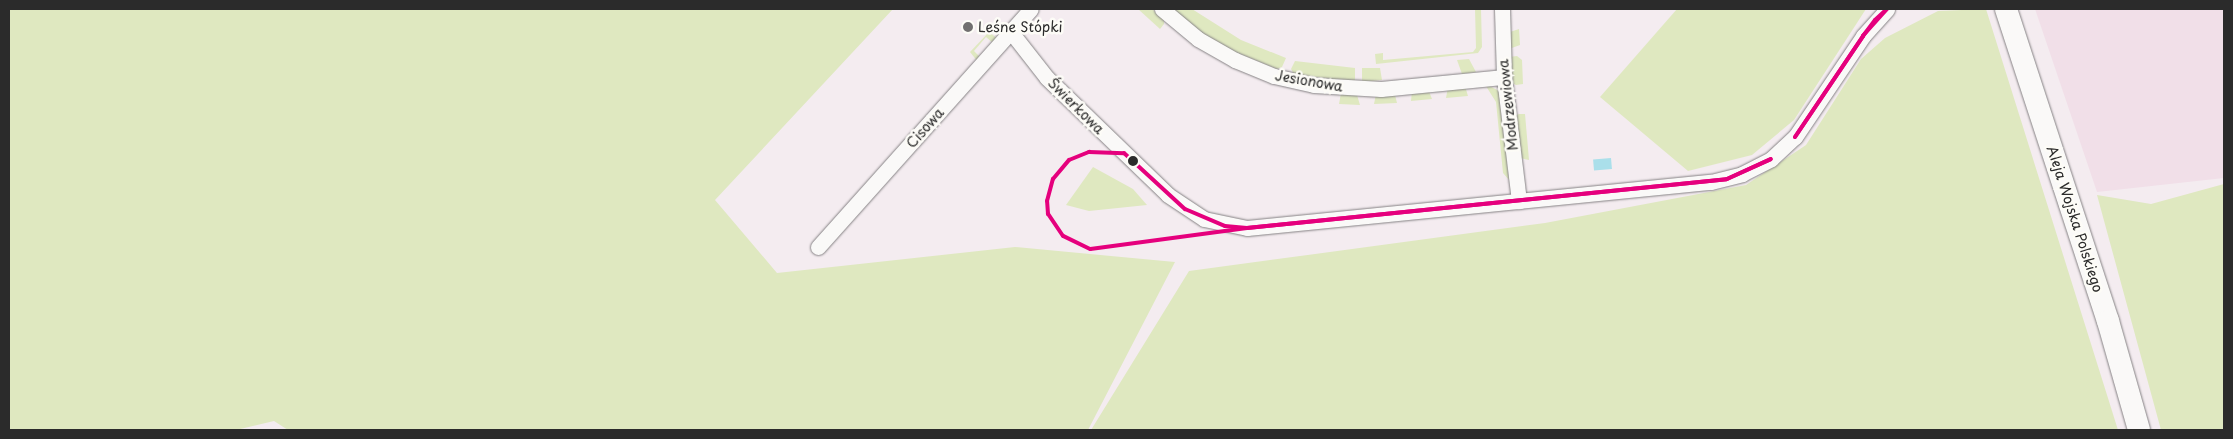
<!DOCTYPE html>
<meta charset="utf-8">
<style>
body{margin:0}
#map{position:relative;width:2233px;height:439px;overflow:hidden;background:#f4ecf0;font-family:"Playpen Sans",sans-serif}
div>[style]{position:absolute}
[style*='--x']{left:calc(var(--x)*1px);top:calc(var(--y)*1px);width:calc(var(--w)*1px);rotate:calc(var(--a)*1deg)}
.built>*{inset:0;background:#f1dfe8}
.green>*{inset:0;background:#dfe8c0}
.water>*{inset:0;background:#aadfea;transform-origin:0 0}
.roads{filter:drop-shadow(0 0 1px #858284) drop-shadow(0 0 1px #858284)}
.minor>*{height:15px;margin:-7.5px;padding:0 7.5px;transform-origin:7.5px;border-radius:7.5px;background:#faf9f8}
.secondary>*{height:22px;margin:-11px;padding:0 11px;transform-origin:11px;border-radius:11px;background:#faf9f8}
.bus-1>*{height:4px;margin:-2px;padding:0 2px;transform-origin:2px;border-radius:2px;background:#e5007d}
.dots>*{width:14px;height:14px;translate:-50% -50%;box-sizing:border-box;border:2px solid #fdfcf7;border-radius:50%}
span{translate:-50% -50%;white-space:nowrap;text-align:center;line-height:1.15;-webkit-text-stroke:5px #fdfcf7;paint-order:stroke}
.poi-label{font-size:14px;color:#2b2b2b}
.left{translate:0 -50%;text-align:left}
.street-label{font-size:14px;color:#2b2b2b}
.frame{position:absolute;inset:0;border:10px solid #2b2b2b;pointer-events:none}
</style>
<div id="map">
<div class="built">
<div style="clip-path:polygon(2035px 9px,2224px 9px,2224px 178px,2097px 192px)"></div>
</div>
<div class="green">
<div style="clip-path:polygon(9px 9px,893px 9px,715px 200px,777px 273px,1015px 247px,1175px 262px,1088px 430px,288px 430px,274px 421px,236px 430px,9px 430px)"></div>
<div style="clip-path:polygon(1138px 9px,1152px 9px,1164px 19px,1164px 24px,1160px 29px)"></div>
<div style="clip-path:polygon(1172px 9px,1192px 9px,1241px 40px,1286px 58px,1282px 67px,1277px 69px,1233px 51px,1207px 37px)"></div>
<div style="clip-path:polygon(1475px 9px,1481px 9px,1482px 47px,1478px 53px,1376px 64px,1375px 54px,1383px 53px,1383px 60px,1473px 52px,1476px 48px)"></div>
<div style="clip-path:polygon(1677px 9px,1866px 9px,1794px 120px,1752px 155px,1688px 171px,1600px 97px)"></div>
<div style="clip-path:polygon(1986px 9px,2118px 430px,1091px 430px,1189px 271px,1545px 223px,1746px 185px,1806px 145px,1861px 59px,1885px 38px,1938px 11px)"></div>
<div style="clip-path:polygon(1519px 29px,1520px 45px,1509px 49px,1510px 32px)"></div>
<div style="clip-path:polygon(989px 32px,998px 39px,994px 44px,986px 37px,974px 51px,981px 58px,978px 62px,970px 52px)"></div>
<div style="clip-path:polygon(1517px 56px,1522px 60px,1523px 84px,1516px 85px,1512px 83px,1509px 57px)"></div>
<div style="clip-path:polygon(1469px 59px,1476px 72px,1462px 74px,1457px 60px)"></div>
<div style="clip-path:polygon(1295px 61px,1355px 68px,1355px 82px,1294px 74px,1291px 69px)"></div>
<div style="clip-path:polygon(1362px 68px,1380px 68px,1382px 80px,1362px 82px)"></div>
<div style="clip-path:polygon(1484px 83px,1499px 91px,1509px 180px,1503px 173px,1496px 102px)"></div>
<div style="clip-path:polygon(1465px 86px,1468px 96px,1446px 98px,1448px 87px)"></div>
<div style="clip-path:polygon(1428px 89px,1432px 99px,1411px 101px,1412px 91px)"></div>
<div style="clip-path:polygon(1341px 93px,1357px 95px,1360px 105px,1339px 104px)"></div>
<div style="clip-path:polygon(1376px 94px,1395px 95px,1397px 103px,1374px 104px)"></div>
<div style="clip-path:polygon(1519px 114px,1525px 114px,1529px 160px,1520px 158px,1515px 116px)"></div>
<div style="clip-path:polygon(1093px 167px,1133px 189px,1147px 205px,1089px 211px,1066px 205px)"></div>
<div style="clip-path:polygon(2224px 184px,2224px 430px,2161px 430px,2097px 195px,2151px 204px)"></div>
</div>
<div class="water">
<div style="left:1611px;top:158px;width:11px;height:18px;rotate:85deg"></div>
</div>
<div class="roads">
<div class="minor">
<div style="--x:1162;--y:9;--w:47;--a:39.8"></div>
<div style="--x:1198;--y:39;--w:43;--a:29.6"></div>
<div style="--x:1235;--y:60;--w:42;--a:22.3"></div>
<div style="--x:1274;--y:76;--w:41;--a:12.7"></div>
<div style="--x:1314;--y:85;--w:67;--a:3.4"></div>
<div style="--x:1381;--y:89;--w:124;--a:-5.6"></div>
<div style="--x:1502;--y:9;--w:68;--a:88.3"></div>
<div style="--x:1504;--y:77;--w:125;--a:83.1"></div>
<div style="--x:1011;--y:32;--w:58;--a:52"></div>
<div style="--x:1047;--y:78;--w:168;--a:44"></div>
<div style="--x:1168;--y:195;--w:43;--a:33.7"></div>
<div style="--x:1204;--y:219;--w:44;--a:11.8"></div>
<div style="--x:1247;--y:228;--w:466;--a:-5.7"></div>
<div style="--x:1711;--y:182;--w:32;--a:-14"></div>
<div style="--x:1742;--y:174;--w:33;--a:-27"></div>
<div style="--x:1771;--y:159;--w:33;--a:-43"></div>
<div style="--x:1795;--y:137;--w:122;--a:-56"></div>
<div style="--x:1863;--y:36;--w:36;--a:-48"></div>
<div style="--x:818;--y:247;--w:319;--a:-48.2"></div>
</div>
<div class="secondary">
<div style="--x:2006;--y:9;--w:328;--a:71.9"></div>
<div style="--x:2108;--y:321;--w:113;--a:74.1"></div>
</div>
</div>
<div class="bus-1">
<div style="--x:1887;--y:9;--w:36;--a:132"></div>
<div style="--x:1863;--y:36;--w:20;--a:-53"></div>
<div style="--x:1875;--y:20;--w:16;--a:-43"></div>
<div style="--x:1795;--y:137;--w:122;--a:-56"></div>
<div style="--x:1795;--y:137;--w:122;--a:-56"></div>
<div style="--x:1089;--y:152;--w:35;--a:2"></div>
<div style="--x:1124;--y:153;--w:83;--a:42.6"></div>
<div style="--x:1185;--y:209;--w:43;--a:23"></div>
<div style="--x:1225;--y:226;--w:22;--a:5"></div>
<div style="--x:1247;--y:228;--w:158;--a:172.4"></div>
<div style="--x:1090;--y:249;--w:30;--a:-154"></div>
<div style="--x:1063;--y:236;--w:27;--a:-124"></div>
<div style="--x:1048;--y:214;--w:13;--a:-94"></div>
<div style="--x:1047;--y:201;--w:23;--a:-75"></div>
<div style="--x:1053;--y:179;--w:25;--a:-50"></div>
<div style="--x:1069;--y:160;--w:22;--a:-22"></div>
<div style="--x:1727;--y:179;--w:48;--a:-24.4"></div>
<div style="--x:1727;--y:179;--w:48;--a:-24.4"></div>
<div style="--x:1247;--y:228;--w:482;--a:-5.8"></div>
<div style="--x:1247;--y:228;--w:482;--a:-5.8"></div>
</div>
<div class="dots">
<div style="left:968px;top:27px;background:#716f70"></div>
<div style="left:1133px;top:161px;background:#2b2b2b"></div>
</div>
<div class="poi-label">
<span class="left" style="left:978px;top:27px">Leśne Stópki</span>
</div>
<div class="street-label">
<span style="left:1309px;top:81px;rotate:10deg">Jesionowa</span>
<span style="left:1508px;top:105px;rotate:-96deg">Modrzewiowa</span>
<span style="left:1076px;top:106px;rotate:45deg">Świerkowa</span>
<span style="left:925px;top:128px;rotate:-48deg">Cisowa</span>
<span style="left:2075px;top:219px;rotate:72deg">Aleja Wojska Polskiego</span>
</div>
<div class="frame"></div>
</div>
